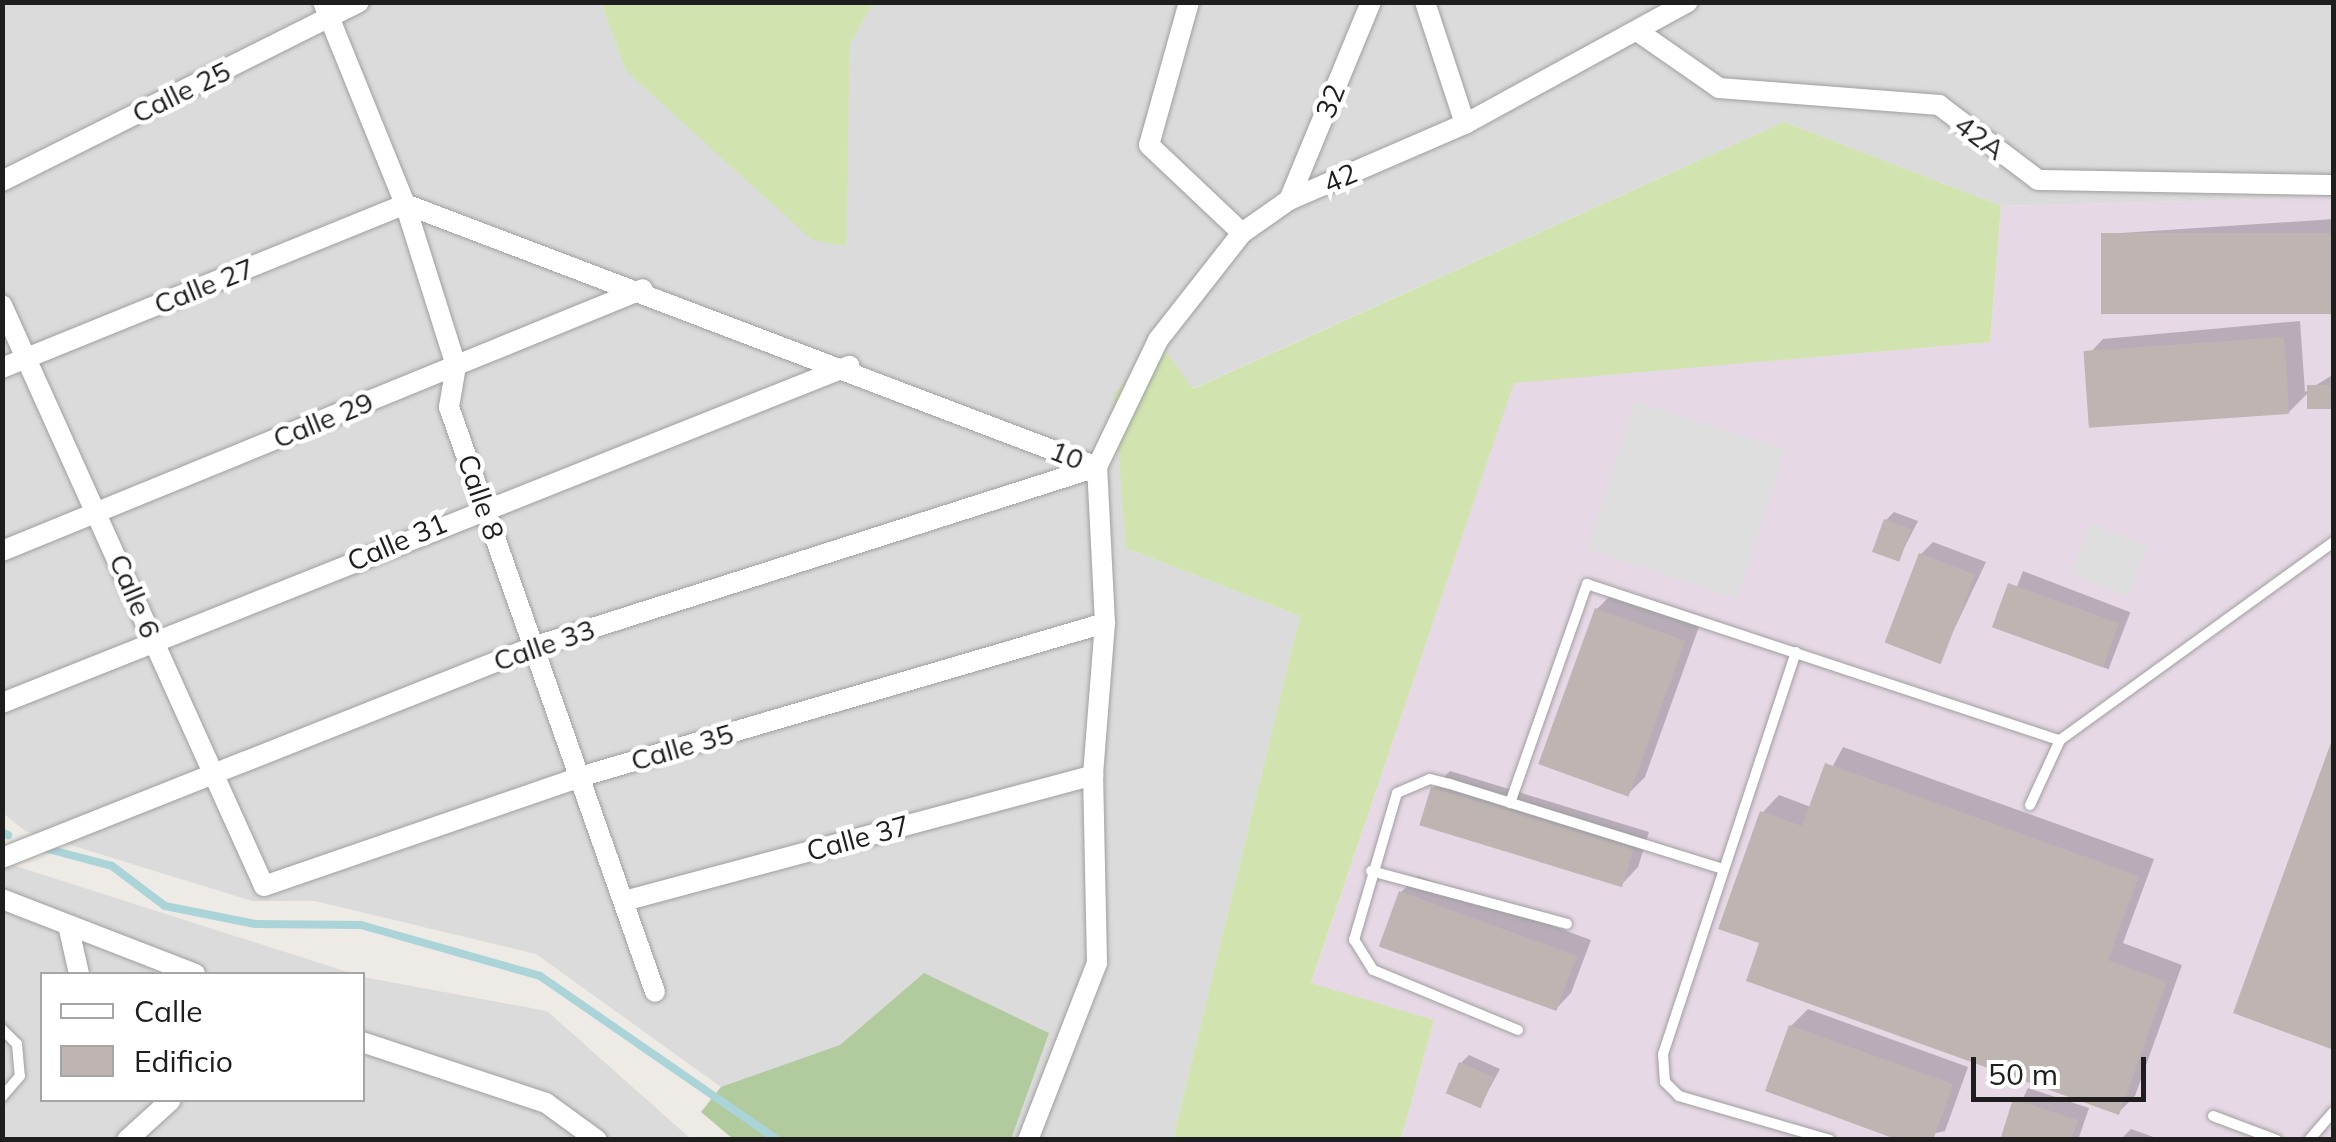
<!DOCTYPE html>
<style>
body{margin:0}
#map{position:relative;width:2336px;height:1142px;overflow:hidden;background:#eeeae5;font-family:Mulish,sans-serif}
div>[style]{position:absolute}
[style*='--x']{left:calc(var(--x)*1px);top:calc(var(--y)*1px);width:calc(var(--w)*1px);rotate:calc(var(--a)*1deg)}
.residential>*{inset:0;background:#dcdbdc}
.industrial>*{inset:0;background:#e7d8e6}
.grass>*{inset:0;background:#d1e4b0}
.forest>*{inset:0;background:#b1ca9e}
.parking>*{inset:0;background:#dedede;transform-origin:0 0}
.shadow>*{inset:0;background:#0003;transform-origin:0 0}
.stream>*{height:8px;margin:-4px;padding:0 4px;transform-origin:4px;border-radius:4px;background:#aad4d8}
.building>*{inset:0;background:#beb5b2;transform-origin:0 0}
.roads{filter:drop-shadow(0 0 2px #9f9f9f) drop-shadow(0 0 2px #9f9f9f)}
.lane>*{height:10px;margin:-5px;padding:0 5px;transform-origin:5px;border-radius:5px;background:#fff}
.street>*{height:20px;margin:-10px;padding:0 10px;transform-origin:10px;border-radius:10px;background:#fff}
span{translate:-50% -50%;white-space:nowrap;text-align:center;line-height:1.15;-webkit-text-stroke:9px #fff;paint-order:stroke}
.street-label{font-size:28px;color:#1e1e1e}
.frame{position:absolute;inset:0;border:5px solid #1e1e1e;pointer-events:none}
.legend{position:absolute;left:40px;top:972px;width:325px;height:130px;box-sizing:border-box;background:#fff;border:2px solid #a5a5a5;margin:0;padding:12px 18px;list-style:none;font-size:30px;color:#1e1e1e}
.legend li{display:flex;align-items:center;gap:20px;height:50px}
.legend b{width:50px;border:2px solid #a5a5a5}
.scale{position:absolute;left:1971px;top:1057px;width:175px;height:45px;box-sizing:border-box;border:5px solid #1e1e1e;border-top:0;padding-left:12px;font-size:30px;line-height:35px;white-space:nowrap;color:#1e1e1e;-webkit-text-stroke:8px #fff;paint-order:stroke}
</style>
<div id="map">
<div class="residential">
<div style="clip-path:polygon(2px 3px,601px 3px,626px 71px,845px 246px,850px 44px,873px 3px,2333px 3px,2333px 197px,2001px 206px,1784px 122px,1192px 389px,1159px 341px,1126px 548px,1300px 616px,1173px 1139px,938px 1139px,721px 1087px,536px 954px,315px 901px,252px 901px,25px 831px,3px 813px)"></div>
<div style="clip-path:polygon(3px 862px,354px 974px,42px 974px,42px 1100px,362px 1100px,363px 977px,547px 1011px,691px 1139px,3px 1140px)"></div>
</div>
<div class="industrial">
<div style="clip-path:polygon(2333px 197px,2333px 1139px,1401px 1139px,1434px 1020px,1311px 984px,1514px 382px,1990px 342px,2001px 206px)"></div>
</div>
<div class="grass">
<div style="clip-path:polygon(601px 3px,873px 3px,850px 44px,846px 246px,812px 240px,626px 71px)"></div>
<div style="clip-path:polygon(1784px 122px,2001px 206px,1990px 342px,1514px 383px,1311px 983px,1434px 1020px,1401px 1139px,1173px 1139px,1300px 616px,1126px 548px,1114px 395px,1158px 340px,1193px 389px)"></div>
</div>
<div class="forest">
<div style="clip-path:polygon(924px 973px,1049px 1033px,1011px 1139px,733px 1139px,701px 1112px,721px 1087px,840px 1045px)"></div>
</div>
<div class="parking">
<div style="left:1635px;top:401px;width:158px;height:156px;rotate:18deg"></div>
<div style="left:2091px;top:523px;width:62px;height:54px;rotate:22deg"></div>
</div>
<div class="shadow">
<div style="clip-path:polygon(2334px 219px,2334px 312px,2105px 250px,2121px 233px)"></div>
<div style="clip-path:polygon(2300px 321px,2305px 392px,2334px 374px,2334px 406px,2310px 391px,2289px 412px,2087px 356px,2103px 339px)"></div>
<div style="clip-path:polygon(1894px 512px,1918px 521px,1899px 558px,1886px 520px)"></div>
<div style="clip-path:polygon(1933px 542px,1986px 562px,1940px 659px,1921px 554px)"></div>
<div style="left:2023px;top:571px;width:115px;height:61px;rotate:21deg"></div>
<div style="clip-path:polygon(1614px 592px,1700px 624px,1645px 777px,1628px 794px,1597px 609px)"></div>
<div style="clip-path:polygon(1843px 747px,2154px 859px,2123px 943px,2182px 965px,2135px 1096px,2119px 1112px,1762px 942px,1763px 812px,1779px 795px,1811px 807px)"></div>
<div style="clip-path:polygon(1450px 771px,1649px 832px,1638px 867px,1622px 884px,1433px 788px)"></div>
<div style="clip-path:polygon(1418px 876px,1591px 940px,1571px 993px,1555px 1010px,1401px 892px)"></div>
<div style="clip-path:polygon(1808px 1009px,1968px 1067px,1945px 1131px,1905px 1140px,1791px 1026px)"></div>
<div style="clip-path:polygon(1469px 1055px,1500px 1069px,1480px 1106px,1461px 1063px)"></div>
<div style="clip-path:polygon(2028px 1088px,2089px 1108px,2078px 1140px,2003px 1140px)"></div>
<div style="clip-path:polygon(2131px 1129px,2162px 1140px,2120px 1140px)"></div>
</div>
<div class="stream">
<div style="--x:2;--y:832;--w:7;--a:27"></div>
<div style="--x:44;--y:848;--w:70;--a:14.8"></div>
<div style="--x:112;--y:866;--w:66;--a:37"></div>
<div style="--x:165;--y:906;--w:92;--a:11.3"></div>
<div style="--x:255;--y:924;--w:106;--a:0.5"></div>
<div style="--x:361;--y:925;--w:186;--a:15.9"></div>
<div style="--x:540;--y:976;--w:289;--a:34.6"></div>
</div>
<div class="building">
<div style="left:2334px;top:233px;width:81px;height:233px;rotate:90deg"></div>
<div style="left:2284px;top:337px;width:77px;height:201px;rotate:86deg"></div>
<div style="left:2334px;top:385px;width:24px;height:27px;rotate:90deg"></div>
<div style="left:1884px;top:519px;width:29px;height:35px;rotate:20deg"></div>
<div style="left:1919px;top:553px;width:60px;height:96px;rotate:21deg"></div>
<div style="left:2008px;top:583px;width:118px;height:47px;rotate:20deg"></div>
<div style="left:1595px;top:608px;width:96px;height:166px;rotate:20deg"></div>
<div style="clip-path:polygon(2333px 737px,2334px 737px,2334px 1050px,2233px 1013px)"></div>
<div style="clip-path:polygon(1825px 763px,2139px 876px,2108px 960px,2167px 982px,2119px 1115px,1746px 981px,1759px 943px,1718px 929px,1760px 811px,1802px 826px)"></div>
<div style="left:1431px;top:787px;width:212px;height:40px;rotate:17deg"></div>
<div style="left:1399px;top:891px;width:189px;height:59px;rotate:20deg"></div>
<div style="clip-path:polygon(1789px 1025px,1953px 1084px,1933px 1140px,1898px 1140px,1765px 1091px)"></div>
<div style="left:1459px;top:1062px;width:38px;height:34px;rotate:23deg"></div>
<div style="clip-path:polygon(2013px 1099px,2078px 1120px,2071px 1140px,2000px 1140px)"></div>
</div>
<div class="roads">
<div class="lane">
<div style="--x:1796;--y:652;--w:423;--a:108.3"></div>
<div style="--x:1663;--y:1054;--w:28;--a:86"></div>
<div style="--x:1665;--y:1082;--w:20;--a:45"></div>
<div style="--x:1679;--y:1096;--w:157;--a:16.2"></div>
<div style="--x:1510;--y:803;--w:232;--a:-70.6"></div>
<div style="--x:1587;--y:584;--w:498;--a:18.3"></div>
<div style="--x:2060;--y:740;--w:338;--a:-35.9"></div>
<div style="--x:2030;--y:805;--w:72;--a:-65.2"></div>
<div style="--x:1371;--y:871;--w:203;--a:15.1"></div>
<div style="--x:2;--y:1029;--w:21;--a:45"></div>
<div style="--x:17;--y:1044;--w:32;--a:85"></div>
<div style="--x:20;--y:1076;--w:28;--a:131"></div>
<div style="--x:1518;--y:1030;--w:157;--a:-157.5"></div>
<div style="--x:1373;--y:970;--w:36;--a:-122"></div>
<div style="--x:1354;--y:940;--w:153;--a:-73.7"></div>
<div style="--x:1397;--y:793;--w:36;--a:-23"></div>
<div style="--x:1430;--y:779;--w:21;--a:14"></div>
<div style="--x:1450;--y:784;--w:286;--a:17.3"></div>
<div style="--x:2213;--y:1116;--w:68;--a:20.6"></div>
<div style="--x:2309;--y:1140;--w:38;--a:-49"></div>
</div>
<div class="street">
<div style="--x:323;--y:2;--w:218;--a:67.9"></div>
<div style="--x:405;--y:204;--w:170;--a:72.5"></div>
<div style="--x:456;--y:366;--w:42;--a:99.7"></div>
<div style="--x:449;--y:407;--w:620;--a:70.6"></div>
<div style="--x:1189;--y:2;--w:148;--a:105.6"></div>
<div style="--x:1149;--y:145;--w:128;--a:43.4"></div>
<div style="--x:1425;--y:2;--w:128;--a:71.8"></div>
<div style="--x:1640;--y:33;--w:96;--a:34.8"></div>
<div style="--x:1719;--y:88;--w:221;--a:4.4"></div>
<div style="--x:1939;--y:105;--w:124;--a:37.1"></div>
<div style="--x:2038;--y:180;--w:296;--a:1"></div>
<div style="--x:2;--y:181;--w:399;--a:-26.6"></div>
<div style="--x:1289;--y:200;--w:214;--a:-67.5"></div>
<div style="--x:2;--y:305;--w:637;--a:65.73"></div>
<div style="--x:264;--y:886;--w:337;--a:-19"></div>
<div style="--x:583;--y:776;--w:544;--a:-16.34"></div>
<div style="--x:2;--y:368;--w:435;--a:-22.1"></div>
<div style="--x:405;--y:204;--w:740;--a:20.81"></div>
<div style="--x:2;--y:551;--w:692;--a:-22.23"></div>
<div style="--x:2;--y:703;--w:912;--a:-21.7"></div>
<div style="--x:2;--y:858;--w:571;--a:-21.67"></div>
<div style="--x:533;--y:647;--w:592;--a:-17.7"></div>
<div style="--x:2;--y:899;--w:207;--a:21.2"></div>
<div style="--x:624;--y:901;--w:486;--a:-15"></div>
<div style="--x:68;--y:925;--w:50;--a:77.3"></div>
<div style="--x:362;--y:1042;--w:194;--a:18.3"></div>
<div style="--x:546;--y:1103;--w:63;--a:36"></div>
<div style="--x:127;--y:1140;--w:59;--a:-42.3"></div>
<div style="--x:1028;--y:1140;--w:190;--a:-68.7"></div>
<div style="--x:1097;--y:963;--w:188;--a:-91.2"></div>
<div style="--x:1093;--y:775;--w:152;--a:-85.5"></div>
<div style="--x:1105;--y:623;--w:156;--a:-92.9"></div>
<div style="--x:1097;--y:467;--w:141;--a:-64.3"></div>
<div style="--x:1158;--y:340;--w:136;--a:-51.9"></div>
<div style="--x:1242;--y:233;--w:57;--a:-35.1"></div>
<div style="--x:1289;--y:200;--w:192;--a:-23.4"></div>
<div style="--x:1465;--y:124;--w:254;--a:-28.7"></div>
</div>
</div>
<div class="street-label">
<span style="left:181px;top:92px;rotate:-26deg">Calle 25</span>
<span style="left:1330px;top:101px;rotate:-68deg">32</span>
<span style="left:1980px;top:137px;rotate:37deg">42A</span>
<span style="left:1340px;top:178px;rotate:-23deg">42</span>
<span style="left:204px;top:286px;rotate:-22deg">Calle 27</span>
<span style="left:323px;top:420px;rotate:-22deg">Calle 29</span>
<span style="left:1067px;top:455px;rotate:22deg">10</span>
<span style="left:481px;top:497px;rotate:71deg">Calle 8</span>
<span style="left:397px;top:542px;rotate:-23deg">Calle 31</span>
<span style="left:135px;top:596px;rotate:67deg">Calle 6</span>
<span style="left:544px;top:645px;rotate:-19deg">Calle 33</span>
<span style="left:682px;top:747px;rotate:-16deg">Calle 35</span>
<span style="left:858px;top:838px;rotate:-15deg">Calle 37</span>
</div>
<div class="frame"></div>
<ul class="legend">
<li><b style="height:12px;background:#fff"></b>Calle</li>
<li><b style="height:28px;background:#beb5b2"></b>Edificio</li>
</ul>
<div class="scale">50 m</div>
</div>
